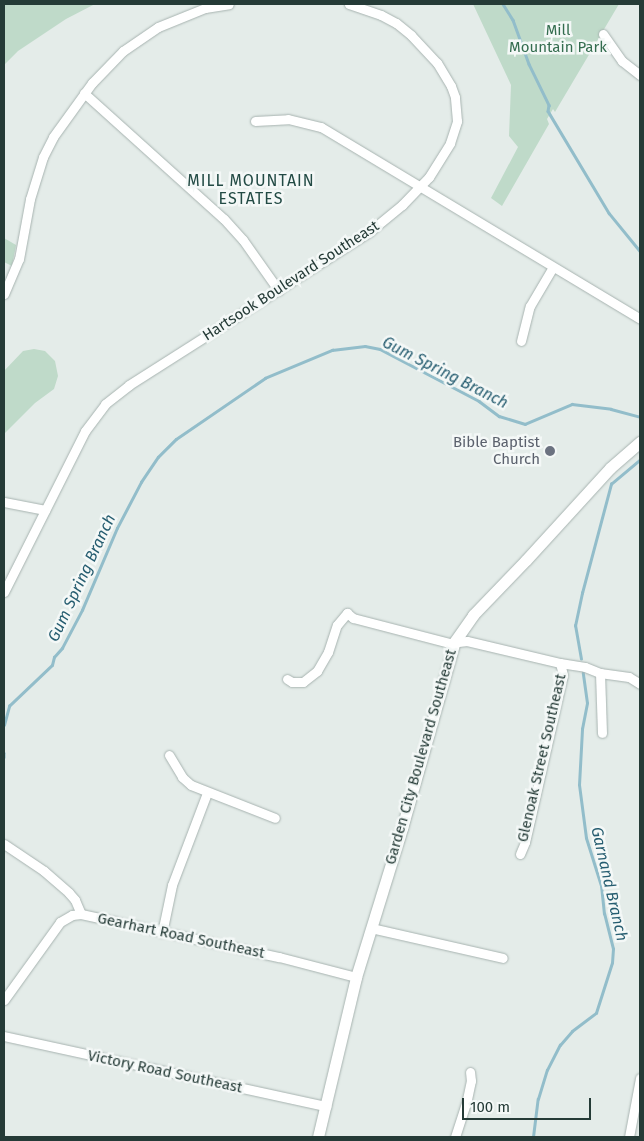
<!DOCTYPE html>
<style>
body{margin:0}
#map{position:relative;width:644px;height:1141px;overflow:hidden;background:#e4ece9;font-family:"Fira Sans",sans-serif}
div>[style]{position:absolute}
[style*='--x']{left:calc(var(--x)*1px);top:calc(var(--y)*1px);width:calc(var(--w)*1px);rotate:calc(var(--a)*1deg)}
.green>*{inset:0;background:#bfdac9}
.stream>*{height:2.5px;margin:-1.25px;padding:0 1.25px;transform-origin:1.25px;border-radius:1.25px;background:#92bdca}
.roads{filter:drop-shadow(0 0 1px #a7b3b0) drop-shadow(0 0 1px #a7b3b0)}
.minor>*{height:9px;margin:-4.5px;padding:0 4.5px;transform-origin:4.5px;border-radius:4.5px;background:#fff}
.tertiary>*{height:11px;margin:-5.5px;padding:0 5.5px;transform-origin:5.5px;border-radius:5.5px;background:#fff}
.dots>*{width:14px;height:14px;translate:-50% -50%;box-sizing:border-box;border:2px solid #f4f8f7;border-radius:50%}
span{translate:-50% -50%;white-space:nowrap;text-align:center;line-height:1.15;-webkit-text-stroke:5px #f4f8f7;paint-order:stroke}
.park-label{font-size:15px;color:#346d4f}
.street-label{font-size:15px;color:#253b37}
.worship-label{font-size:15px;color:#5b616d}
.right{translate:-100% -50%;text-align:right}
.neighbourhood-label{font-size:16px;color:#234b45;letter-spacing:1px}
.water-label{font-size:16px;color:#265d70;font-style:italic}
.frame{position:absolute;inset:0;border:5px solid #253b37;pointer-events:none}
.scale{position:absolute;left:462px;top:1098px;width:129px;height:22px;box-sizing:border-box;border:2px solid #253b37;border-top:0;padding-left:6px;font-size:15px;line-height:18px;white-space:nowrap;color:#253b37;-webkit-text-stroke:4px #f4f8f7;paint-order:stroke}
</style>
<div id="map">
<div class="green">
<div style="clip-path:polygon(4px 4px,95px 4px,66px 19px,18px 51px,4px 65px)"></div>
<div style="clip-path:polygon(473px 4px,619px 4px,555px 112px,553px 109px,547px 119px,549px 124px,502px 206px,491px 198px,518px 147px,509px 136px,511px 85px)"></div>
<div style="clip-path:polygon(4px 238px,16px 245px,12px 266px,4px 262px)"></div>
<div style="clip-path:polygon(34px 349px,45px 351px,55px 361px,58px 376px,54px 389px,35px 403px,4px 434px,4px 371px,23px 351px)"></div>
</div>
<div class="stream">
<div style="--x:503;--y:4;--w:19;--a:58"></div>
<div style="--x:513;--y:20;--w:47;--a:70"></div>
<div style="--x:529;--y:64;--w:46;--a:64"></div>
<div style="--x:549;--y:105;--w:6;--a:99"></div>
<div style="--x:548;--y:111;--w:119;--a:59.1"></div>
<div style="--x:609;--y:213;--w:49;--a:50.8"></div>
<div style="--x:581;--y:659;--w:34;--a:-100"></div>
<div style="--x:575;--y:626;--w:34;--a:-78"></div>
<div style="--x:582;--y:593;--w:113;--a:-75.1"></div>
<div style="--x:611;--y:484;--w:38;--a:-40"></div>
<div style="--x:4;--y:725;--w:20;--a:-75"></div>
<div style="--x:9;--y:706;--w:59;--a:-43.6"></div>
<div style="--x:52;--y:665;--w:8;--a:-76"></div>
<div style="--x:54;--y:657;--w:12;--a:-48"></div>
<div style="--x:62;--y:648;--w:43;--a:-62.2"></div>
<div style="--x:82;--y:610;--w:89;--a:-66.9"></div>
<div style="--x:117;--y:528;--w:52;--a:-62.4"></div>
<div style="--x:141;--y:482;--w:30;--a:-56"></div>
<div style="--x:158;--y:457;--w:25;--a:-45"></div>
<div style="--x:176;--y:439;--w:108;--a:-34.4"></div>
<div style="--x:265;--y:378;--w:73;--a:-22.7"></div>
<div style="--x:332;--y:350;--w:33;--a:-7"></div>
<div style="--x:365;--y:346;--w:15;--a:11"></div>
<div style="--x:380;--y:349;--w:112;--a:27.7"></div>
<div style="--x:479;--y:401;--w:25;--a:37"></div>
<div style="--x:499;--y:416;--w:27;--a:17"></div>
<div style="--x:525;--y:424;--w:51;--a:-23.1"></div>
<div style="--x:572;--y:404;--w:39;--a:7"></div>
<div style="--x:611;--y:409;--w:30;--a:15"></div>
<div style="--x:4;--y:753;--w:4;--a:90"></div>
<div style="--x:533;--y:1137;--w:38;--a:-83"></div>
<div style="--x:538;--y:1099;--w:30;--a:-73"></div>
<div style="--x:547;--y:1070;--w:28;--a:-63"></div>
<div style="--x:560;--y:1045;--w:18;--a:-49"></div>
<div style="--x:572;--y:1031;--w:30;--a:-37"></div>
<div style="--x:596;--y:1013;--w:52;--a:-72.3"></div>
<div style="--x:612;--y:963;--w:14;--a:-86"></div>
<div style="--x:613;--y:949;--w:36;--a:-104"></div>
<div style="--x:604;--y:914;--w:28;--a:-96"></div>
<div style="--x:601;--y:886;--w:50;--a:-107.4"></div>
<div style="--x:586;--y:838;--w:53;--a:-97.5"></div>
<div style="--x:579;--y:785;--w:56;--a:-86.9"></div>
<div style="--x:582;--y:729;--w:26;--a:-79"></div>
<div style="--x:587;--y:703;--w:30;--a:-98"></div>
</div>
<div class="roads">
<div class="minor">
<div style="--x:603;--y:34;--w:33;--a:55"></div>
<div style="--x:622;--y:61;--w:23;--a:38"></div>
<div style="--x:84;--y:93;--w:188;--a:42"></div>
<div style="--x:224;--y:219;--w:28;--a:48"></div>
<div style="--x:243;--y:240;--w:62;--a:54.8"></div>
<div style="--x:255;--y:121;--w:33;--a:-3"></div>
<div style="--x:288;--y:119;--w:34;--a:14"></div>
<div style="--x:321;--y:127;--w:372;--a:31"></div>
<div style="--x:4;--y:294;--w:38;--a:-67"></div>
<div style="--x:19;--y:259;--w:61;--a:-79.6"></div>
<div style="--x:30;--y:199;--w:44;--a:-72.8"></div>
<div style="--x:43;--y:157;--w:22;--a:-63"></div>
<div style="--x:53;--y:137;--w:67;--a:-54.2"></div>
<div style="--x:92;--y:83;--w:45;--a:-45.9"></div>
<div style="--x:123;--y:51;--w:42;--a:-34.4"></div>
<div style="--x:158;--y:27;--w:51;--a:-22"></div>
<div style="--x:205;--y:8;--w:24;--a:-9"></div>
<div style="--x:521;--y:341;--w:36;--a:-76"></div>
<div style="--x:530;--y:306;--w:45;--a:-59.5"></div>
<div style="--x:4;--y:502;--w:42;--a:11"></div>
<div style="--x:4;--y:592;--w:180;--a:-63.3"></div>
<div style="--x:85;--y:431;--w:34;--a:-53"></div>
<div style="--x:105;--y:404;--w:31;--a:-38"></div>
<div style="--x:129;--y:385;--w:285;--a:-32.5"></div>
<div style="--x:369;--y:232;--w:43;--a:-39.3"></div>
<div style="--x:402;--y:205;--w:39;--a:-46"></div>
<div style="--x:429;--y:177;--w:40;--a:-58"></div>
<div style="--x:450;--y:143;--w:23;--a:-72"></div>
<div style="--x:457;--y:121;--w:24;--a:-95"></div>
<div style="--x:455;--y:97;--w:12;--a:-110"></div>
<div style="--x:451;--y:86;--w:27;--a:-121"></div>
<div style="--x:437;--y:63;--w:38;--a:-133"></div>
<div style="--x:411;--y:35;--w:19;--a:-141"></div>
<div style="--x:396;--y:23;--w:17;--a:-152"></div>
<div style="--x:381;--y:15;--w:34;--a:-161"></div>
<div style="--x:600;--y:673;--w:60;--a:88.1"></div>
<div style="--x:287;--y:679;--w:6;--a:31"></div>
<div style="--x:292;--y:682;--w:11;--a:0"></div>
<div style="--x:303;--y:682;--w:18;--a:-38"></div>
<div style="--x:317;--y:671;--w:22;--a:-60"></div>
<div style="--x:328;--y:652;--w:28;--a:-72"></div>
<div style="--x:337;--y:625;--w:16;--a:-50"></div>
<div style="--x:347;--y:613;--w:8;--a:40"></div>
<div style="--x:353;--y:618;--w:100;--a:14.5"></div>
<div style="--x:450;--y:643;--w:17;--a:-7"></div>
<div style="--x:467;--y:641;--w:96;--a:13.3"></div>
<div style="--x:560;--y:663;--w:25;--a:9"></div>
<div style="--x:585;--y:667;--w:16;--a:22"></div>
<div style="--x:600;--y:673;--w:29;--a:8"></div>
<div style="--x:629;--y:677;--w:13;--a:32"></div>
<div style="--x:169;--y:755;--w:26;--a:59"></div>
<div style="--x:182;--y:777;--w:12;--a:42"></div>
<div style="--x:191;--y:785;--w:90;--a:21.4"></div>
<div style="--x:4;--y:844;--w:48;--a:34"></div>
<div style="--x:44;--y:871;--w:33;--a:41"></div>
<div style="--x:69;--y:893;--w:9;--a:49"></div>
<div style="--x:75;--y:900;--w:15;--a:67"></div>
<div style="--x:520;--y:854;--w:13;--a:-67"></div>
<div style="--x:525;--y:842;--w:171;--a:-77.2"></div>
<div style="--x:563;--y:675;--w:12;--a:-104"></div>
<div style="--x:371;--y:928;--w:135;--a:12.8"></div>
<div style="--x:162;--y:933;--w:49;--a:-78.2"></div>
<div style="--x:172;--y:885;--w:98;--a:-69.2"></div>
<div style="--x:4;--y:1000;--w:96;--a:-54.3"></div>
<div style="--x:60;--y:922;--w:14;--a:-30"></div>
<div style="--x:72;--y:915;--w:9;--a:-6"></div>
<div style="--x:81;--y:914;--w:203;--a:12.3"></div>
<div style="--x:279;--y:957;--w:80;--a:14.6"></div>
<div style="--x:4;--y:1036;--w:330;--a:12.3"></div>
<div style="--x:455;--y:1137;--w:35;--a:-72"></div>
<div style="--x:466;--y:1104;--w:24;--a:-78"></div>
<div style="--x:471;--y:1081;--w:9;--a:-96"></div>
<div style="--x:629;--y:1137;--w:60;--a:-79.4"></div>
</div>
<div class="tertiary">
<div style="--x:318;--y:1137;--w:164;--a:-76.6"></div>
<div style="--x:356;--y:977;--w:156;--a:-72.8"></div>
<div style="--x:402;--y:828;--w:194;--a:-74.2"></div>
<div style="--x:455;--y:641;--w:32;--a:-55"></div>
<div style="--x:473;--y:615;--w:76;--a:-46.1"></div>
<div style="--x:526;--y:560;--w:125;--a:-47.6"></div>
<div style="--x:610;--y:468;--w:40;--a:-41"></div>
</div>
</div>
<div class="dots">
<div style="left:550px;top:451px;background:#6b7280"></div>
</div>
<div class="park-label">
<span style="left:558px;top:39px">Mill<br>Mountain Park</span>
</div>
<div class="street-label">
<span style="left:291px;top:281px;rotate:-33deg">Hartsook Boulevard Southeast</span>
<span style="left:421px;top:757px;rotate:-74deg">Garden City Boulevard Southeast</span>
<span style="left:542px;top:758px;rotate:-77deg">Glenoak Street Southeast</span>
<span style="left:181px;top:936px;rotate:12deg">Gearhart Road Southeast</span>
<span style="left:165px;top:1072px;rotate:12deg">Victory Road Southeast</span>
</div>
<div class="worship-label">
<span class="right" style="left:540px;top:451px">Bible Baptist<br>Church</span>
</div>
<div class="neighbourhood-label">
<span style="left:251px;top:190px">MILL MOUNTAIN<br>ESTATES</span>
</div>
<div class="water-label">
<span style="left:445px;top:373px;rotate:27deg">Gum Spring Branch</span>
<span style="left:82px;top:578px;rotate:-65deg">Gum Spring Branch</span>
<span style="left:609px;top:884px;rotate:77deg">Garnand Branch</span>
</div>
<div class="frame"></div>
<div class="scale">100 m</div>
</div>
